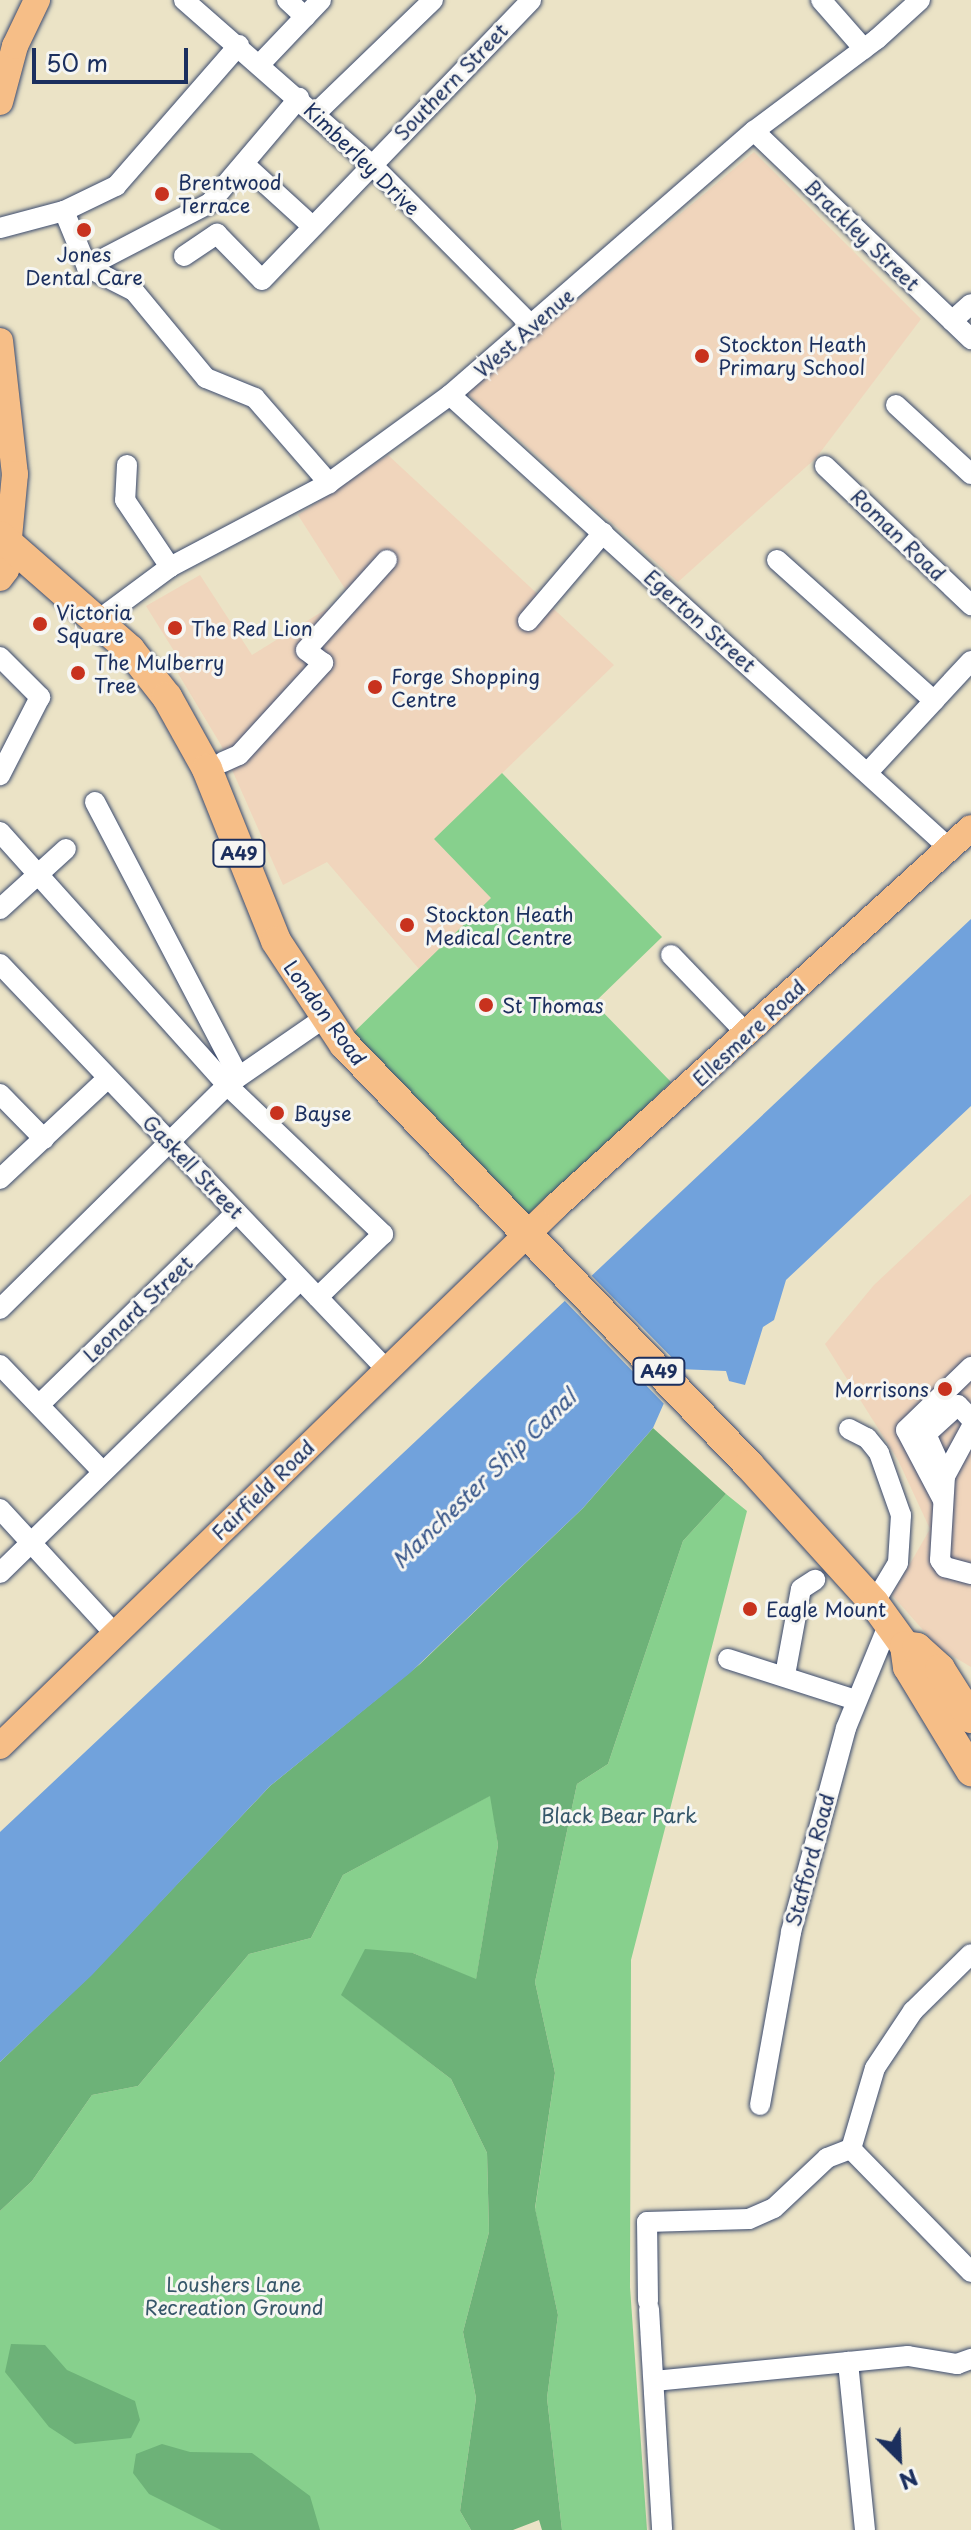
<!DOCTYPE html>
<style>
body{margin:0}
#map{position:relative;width:971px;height:2530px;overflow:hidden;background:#ebe3c6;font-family:"Playpen Sans",sans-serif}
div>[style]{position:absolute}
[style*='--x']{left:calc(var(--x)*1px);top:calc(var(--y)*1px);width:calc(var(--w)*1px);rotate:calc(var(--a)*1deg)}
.built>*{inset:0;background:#f0d5bc}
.green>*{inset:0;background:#87d08d}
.forest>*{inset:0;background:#6db278}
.water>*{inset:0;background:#71a2dc}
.pier>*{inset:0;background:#ebe3c6}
.roads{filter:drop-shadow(0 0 2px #3a4a6e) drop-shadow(0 0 2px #3a4a6e)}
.minor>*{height:20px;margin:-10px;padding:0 10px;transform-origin:10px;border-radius:10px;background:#fff}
.major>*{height:26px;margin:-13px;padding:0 13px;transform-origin:13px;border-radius:13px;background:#f6be87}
.highway>*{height:30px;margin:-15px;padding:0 15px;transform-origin:15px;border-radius:15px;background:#f6be87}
.dots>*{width:22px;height:22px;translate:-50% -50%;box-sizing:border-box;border:4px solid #f6f6f2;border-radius:50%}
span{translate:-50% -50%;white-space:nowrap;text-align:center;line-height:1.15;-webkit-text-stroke:6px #f6f6f2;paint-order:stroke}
.shield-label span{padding:2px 6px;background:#f6f6f2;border:2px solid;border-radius:6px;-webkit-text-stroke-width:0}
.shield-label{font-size:18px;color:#1b2f5e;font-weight:700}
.street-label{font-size:20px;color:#1b2f5e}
.poi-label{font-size:20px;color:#1b2f5e}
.left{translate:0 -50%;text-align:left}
.right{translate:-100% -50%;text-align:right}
.park-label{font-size:20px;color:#36576a}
.water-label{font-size:22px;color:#39578a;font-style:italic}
.north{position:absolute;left:859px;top:2418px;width:80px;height:80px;-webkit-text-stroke:6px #f6f6f2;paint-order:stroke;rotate:156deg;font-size:22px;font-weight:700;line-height:32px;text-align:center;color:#1b2f5e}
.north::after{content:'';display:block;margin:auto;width:28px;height:36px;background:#1b2f5e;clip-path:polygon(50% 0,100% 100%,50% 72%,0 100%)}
.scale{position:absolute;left:32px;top:48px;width:156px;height:36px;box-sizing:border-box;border:4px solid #1b2f5e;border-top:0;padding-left:10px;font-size:24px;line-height:28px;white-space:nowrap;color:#1b2f5e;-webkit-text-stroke:6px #f6f6f2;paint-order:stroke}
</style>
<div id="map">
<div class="built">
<div style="clip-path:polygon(754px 152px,921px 319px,816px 458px,678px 582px,467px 393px)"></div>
<div style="clip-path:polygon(388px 455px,614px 665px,434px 839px,492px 898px,419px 969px,327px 862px,283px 885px,221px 745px,173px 665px,179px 659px,146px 606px,200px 575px,252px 655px,349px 595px,298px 515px)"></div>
<div style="clip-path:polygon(971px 1194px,971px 1667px,939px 1648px,892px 1595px,930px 1529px,898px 1460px,825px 1344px,874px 1285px)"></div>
</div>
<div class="green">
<div style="clip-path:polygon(502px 773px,662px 937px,594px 1003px,671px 1082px,524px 1225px,345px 1041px,491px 898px,434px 839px)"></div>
<div style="clip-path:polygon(726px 1494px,747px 1511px,631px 1960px,630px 2287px,647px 2530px,562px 2530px,547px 2398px,558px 2315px,535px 2209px,555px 2073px,535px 1982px,577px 1784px,608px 1764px,683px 1541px)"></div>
<div style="clip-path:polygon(491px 1795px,498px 1845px,476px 1980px,413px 1953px,342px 1995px,451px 2079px,487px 2153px,489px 2232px,463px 2332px,476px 2398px,460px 2511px,471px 2530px,0 2530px,0 2211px,32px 2181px,92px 2095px,138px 2086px,249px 1954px,311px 1938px,343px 1875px)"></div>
</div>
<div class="forest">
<div style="clip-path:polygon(653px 1428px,726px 1494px,683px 1541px,608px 1764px,577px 1784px,535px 1982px,555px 2073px,535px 2208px,558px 2315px,547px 2398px,562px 2530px,542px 2530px,539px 2520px,513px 2530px,471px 2530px,460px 2511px,476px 2398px,463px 2332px,489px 2232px,487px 2153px,451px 2079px,341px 1995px,365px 1949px,413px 1953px,476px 1979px,498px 1845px,490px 1796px,343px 1875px,311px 1938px,249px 1954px,138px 2086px,92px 2095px,32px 2181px,0 2211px,0 2062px,92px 1974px,270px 1786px,420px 1664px,583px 1508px)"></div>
<div style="clip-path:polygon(11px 2344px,45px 2345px,67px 2370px,135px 2401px,140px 2420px,131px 2438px,75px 2444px,49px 2427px,5px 2372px)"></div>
<div style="clip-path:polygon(162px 2444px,190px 2452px,252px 2453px,310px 2496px,320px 2530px,221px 2530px,149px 2494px,133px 2473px,136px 2454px)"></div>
</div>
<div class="water">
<div style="clip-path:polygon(971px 919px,971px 1106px,786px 1280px,774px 1320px,763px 1327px,745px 1385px,729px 1381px,726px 1371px,679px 1369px,653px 1428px,583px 1508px,410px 1673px,270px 1786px,92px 1975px,0 2062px,0 1832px)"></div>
</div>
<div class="pier">
<div style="clip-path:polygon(589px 1273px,687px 1373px,681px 1373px,667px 1407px,562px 1298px)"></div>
</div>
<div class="roads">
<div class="minor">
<div style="--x:184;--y:0;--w:250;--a:41.3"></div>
<div style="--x:372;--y:165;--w:227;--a:45.2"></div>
<div style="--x:287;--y:0;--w:25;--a:43"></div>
<div style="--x:821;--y:0;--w:65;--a:48.7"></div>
<div style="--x:261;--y:63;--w:87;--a:-46.4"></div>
<div style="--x:315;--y:114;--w:164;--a:-44"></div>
<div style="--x:754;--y:131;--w:301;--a:43.8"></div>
<div style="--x:244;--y:164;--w:93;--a:42.4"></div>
<div style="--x:64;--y:211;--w:61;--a:67.7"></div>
<div style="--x:87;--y:267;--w:53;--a:27.1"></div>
<div style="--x:134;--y:291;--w:113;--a:50.4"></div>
<div style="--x:206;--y:378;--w:53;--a:22.2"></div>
<div style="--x:255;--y:398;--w:113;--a:49"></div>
<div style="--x:0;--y:228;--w:66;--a:-14.9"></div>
<div style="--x:64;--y:211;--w:58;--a:-25.7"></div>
<div style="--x:116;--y:186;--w:187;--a:-48.9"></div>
<div style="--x:184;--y:256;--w:40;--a:-34"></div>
<div style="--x:217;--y:234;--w:64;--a:45.6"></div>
<div style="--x:262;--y:280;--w:388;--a:-46.1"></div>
<div style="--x:87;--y:267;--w:139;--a:-27.5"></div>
<div style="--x:210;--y:203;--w:138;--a:-49.7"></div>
<div style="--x:952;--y:321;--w:25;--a:-42"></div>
<div style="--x:450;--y:395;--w:674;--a:42.23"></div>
<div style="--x:896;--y:405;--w:102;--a:42.6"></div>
<div style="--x:127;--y:465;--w:35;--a:93"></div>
<div style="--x:125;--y:500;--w:81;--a:56.1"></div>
<div style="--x:825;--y:466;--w:202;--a:43.6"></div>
<div style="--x:777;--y:560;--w:211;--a:41.9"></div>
<div style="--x:97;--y:621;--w:91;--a:-36.5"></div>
<div style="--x:170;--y:567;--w:180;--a:-27.8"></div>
<div style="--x:329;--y:483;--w:150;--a:-36"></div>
<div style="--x:450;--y:395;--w:403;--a:-41"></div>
<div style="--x:754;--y:131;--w:154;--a:-36.8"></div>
<div style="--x:877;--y:39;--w:58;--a:-42.2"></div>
<div style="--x:528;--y:621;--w:116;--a:-49.6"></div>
<div style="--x:0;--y:657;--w:57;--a:45"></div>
<div style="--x:40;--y:697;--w:88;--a:117.1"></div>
<div style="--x:223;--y:762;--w:17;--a:-24"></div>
<div style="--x:239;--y:755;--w:125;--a:-47.6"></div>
<div style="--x:323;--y:663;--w:21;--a:-143"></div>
<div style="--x:306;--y:650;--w:121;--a:-48"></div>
<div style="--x:869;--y:771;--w:150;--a:-47.2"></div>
<div style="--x:95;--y:802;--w:310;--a:62.4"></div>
<div style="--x:0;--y:832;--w:340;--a:48.1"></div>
<div style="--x:227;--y:1085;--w:216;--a:43.7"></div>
<div style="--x:383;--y:1234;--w:91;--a:135.9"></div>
<div style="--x:0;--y:909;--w:89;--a:-42.3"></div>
<div style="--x:671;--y:955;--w:110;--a:46.1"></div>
<div style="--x:0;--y:964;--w:561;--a:46.37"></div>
<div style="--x:0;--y:1094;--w:63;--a:45.6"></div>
<div style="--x:0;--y:1179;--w:148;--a:-43.1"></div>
<div style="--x:0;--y:1309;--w:319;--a:-44.6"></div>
<div style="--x:227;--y:1085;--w:118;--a:-34.6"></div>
<div style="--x:0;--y:1365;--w:146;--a:46.1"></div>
<div style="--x:39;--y:1405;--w:275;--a:-44.3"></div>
<div style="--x:971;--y:1428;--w:55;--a:118.4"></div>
<div style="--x:945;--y:1476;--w:84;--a:93.4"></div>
<div style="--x:940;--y:1560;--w:9;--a:54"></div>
<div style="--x:945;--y:1567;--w:27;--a:15"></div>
<div style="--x:849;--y:1429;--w:20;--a:27"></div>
<div style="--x:867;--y:1438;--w:19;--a:51"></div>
<div style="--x:879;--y:1453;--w:66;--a:70.5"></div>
<div style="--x:901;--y:1515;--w:48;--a:93.6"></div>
<div style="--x:898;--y:1563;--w:47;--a:121"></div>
<div style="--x:945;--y:1476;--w:46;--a:-114.3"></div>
<div style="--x:926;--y:1434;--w:43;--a:-42.2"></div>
<div style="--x:958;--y:1405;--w:19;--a:47"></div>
<div style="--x:943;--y:1500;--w:79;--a:-117.9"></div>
<div style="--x:906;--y:1430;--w:91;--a:-44.1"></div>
<div style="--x:0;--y:1509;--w:170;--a:47.4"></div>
<div style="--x:0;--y:1573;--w:419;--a:-44.3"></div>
<div style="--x:728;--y:1659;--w:134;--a:17.8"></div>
<div style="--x:785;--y:1675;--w:87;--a:-79.5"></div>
<div style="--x:801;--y:1589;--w:17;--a:-33"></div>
<div style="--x:760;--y:2105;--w:176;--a:-79.8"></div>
<div style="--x:791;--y:1932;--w:211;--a:-74.9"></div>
<div style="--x:846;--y:1728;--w:113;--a:-67.7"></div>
<div style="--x:851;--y:2149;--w:84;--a:-73.5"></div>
<div style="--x:875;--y:2068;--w:69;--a:-56.3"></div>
<div style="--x:913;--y:2011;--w:81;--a:-44.5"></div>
<div style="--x:851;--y:2149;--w:172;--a:45.7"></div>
<div style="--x:648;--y:2301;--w:79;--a:-90.7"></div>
<div style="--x:647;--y:2222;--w:102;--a:-1.7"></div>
<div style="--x:749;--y:2219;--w:27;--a:-24"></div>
<div style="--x:774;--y:2208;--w:73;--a:-43.3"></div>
<div style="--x:827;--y:2158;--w:26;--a:-21"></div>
<div style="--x:649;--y:2309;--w:221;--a:86.6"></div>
<div style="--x:654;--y:2381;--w:195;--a:-5.6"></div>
<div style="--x:865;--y:2530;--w:169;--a:-95.8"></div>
<div style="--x:848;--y:2362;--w:60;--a:-5.7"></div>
<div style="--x:908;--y:2356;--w:50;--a:9.3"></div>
<div style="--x:957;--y:2364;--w:15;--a:-20"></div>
</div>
<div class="major">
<div style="--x:0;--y:102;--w:58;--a:-75"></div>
<div style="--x:15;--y:46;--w:51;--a:-64.4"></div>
<div style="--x:0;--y:341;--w:134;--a:83.6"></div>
<div style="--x:15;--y:474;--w:96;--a:95.4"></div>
<div style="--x:6;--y:570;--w:10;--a:127"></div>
<div style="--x:0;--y:1746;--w:775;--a:-44.16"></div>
<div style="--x:556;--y:1206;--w:561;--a:-42.33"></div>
</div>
<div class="highway">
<div style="--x:0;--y:536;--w:173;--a:41.2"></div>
<div style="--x:130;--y:650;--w:60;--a:51.8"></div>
<div style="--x:167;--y:697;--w:82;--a:60.9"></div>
<div style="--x:207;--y:769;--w:185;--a:68.1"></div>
<div style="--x:276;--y:941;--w:123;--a:56.6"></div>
<div style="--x:344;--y:1044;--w:584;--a:46.11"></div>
<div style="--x:749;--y:1465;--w:186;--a:47.8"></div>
<div style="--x:874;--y:1603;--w:53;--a:54.2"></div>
<div style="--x:905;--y:1646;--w:21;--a:82"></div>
<div style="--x:908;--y:1667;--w:122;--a:58.8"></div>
<div style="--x:905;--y:1646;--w:12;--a:9"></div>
<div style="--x:917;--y:1648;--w:31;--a:42"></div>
<div style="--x:940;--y:1669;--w:58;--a:57.7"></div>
</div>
</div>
<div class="dots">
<div style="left:162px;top:194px;background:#c8321e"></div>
<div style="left:84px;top:230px;background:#c8321e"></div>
<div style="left:702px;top:356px;background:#c8321e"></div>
<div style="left:40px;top:624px;background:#c8321e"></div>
<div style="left:175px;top:628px;background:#c8321e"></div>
<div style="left:78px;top:673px;background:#c8321e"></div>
<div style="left:375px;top:687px;background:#c8321e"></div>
<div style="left:407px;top:925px;background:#c8321e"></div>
<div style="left:486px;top:1005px;background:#c8321e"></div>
<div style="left:277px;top:1113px;background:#c8321e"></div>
<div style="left:945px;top:1389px;background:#c8321e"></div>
<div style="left:750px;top:1609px;background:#c8321e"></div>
</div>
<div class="shield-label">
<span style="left:239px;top:853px">A49</span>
<span style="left:659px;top:1371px">A49</span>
</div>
<div class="street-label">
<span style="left:451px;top:82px;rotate:-46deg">Southern Street</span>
<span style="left:362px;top:159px;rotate:44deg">Kimberley Drive</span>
<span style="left:862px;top:235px;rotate:44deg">Brackley Street</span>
<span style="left:524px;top:333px;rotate:-41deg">West Avenue</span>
<span style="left:898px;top:535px;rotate:44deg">Roman Road</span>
<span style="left:700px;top:621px;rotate:42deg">Egerton Street</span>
<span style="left:325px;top:1013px;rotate:54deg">London Road</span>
<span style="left:749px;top:1033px;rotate:-43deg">Ellesmere Road</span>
<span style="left:193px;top:1167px;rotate:46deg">Gaskell Street</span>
<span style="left:138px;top:1309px;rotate:-44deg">Leonard Street</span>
<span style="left:263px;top:1490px;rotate:-44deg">Fairfield Road</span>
<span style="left:810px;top:1860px;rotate:-75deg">Stafford Road</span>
</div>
<div class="poi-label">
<span class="left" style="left:178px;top:194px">Brentwood<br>Terrace</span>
<span style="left:84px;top:266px">Jones<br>Dental Care</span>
<span class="left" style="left:718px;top:356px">Stockton Heath<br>Primary School</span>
<span class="left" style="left:56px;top:624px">Victoria<br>Square</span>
<span class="left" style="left:191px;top:628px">The Red Lion</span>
<span class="left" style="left:94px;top:674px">The Mulberry<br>Tree</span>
<span class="left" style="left:391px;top:688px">Forge Shopping<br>Centre</span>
<span class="left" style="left:425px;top:926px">Stockton Heath<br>Medical Centre</span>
<span class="left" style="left:502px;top:1005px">St Thomas</span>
<span class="left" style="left:293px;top:1113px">Bayse</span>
<span class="right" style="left:929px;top:1389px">Morrisons</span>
<span class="left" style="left:766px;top:1609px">Eagle Mount</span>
</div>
<div class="park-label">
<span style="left:619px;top:1815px">Black Bear Park</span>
<span style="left:234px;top:2296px">Loushers Lane<br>Recreation Ground</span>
</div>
<div class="water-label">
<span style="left:483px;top:1478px;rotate:-44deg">Manchester Ship Canal</span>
</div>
<div class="north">N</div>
<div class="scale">50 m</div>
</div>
